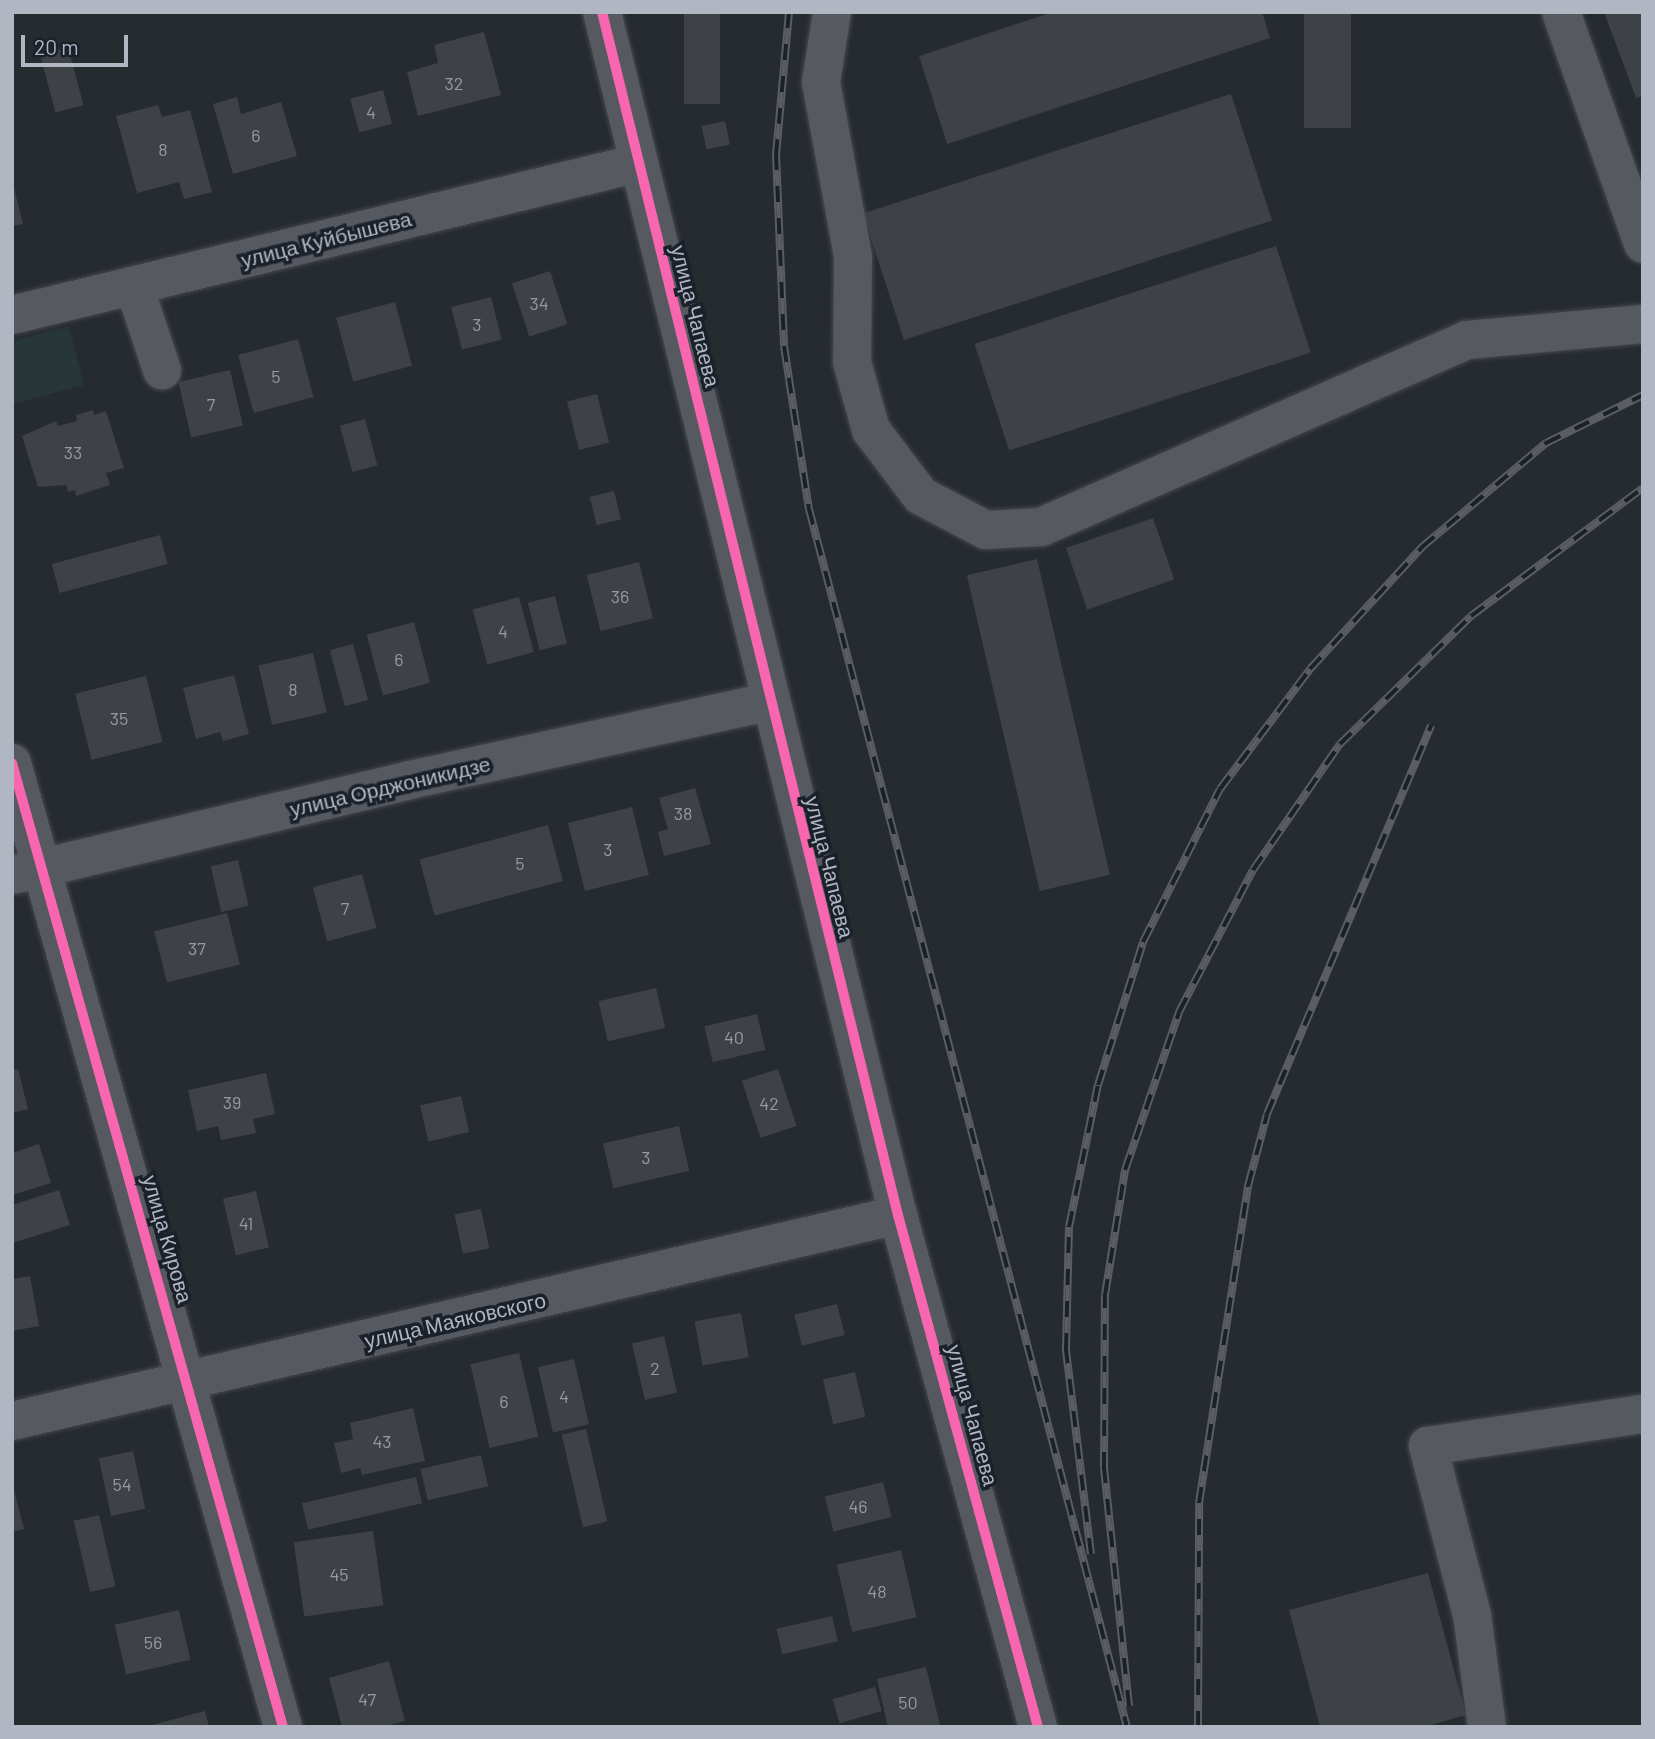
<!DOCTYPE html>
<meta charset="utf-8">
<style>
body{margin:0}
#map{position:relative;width:1655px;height:1739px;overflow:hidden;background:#262b30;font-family:Barlow,sans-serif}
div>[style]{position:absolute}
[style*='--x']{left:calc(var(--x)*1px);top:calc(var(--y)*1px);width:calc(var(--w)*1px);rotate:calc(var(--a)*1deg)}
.green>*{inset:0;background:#273636}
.building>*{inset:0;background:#3e4247;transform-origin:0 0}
.roads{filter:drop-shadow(0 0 2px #44474b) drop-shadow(0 0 2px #44474b)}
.minor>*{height:38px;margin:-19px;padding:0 19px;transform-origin:19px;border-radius:19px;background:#56595f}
.rail>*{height:8px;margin-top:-4px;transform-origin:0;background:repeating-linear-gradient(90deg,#1b212a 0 16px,#5a5d62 0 32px);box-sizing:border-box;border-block:2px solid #5a5d62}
.cycleway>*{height:10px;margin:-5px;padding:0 5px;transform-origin:5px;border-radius:5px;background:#f766af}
span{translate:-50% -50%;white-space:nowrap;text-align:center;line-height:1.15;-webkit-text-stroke:7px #1b212a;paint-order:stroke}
.number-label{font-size:18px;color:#949aa3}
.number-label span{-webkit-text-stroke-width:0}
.street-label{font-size:21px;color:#b0b7c2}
.frame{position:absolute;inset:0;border:14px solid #b0b7c2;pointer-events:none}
.scale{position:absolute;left:21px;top:35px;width:107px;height:32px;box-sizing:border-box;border:4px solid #b0b7c2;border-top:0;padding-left:9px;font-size:21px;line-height:24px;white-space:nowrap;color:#b0b7c2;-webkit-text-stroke:5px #1b212a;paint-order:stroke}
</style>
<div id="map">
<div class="green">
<div style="clip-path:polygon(69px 326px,84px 385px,12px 404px,12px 341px)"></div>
</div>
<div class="building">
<div style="left:684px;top:12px;width:36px;height:92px"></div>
<div style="clip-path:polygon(1053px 12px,1262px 12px,1270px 38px,947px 144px,919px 56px)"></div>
<div style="left:1304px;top:12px;width:47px;height:116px"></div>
<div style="clip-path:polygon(1604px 12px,1643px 12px,1643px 96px,1636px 98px)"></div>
<div style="clip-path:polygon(484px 32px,501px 95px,418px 116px,407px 72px,438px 63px,434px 45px)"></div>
<div style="left:68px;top:47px;width:60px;height:29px;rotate:75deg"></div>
<div style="left:383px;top:90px;width:35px;height:34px;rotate:75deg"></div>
<div style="left:1231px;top:94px;width:133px;height:387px;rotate:72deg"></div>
<div style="clip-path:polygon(237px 97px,241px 114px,281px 102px,297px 156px,233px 174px,213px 104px)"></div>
<div style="clip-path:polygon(158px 105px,162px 117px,190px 110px,212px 192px,184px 199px,179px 182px,137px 193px,116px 116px)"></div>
<div style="left:725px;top:121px;width:24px;height:24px;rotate:78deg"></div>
<div style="clip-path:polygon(12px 180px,23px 224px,12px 226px)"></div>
<div style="left:1276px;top:246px;width:112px;height:317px;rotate:72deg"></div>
<div style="left:550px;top:271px;width:56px;height:40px;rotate:72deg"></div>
<div style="left:491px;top:297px;width:44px;height:41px;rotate:76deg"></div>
<div style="left:395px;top:302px;width:66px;height:61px;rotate:75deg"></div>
<div style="left:298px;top:339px;width:60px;height:62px;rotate:75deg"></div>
<div style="left:230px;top:370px;width:57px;height:53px;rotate:77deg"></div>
<div style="left:597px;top:394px;width:50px;height:31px;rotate:76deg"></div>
<div style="clip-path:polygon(93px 410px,94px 415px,106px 411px,124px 468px,106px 473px,110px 485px,76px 496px,75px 490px,68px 492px,66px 485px,38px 487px,22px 436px,56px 421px,58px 426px,77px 421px,76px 415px)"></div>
<div style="left:365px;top:419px;width:48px;height:26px;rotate:75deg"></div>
<div style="left:614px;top:491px;width:29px;height:25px;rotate:76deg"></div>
<div style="left:1153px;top:518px;width:65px;height:92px;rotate:71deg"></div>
<div style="left:160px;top:535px;width:30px;height:112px;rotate:75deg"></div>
<div style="left:1037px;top:559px;width:324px;height:72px;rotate:77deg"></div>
<div style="left:639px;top:562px;width:58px;height:54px;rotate:76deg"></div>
<div style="left:555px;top:596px;width:49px;height:28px;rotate:76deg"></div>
<div style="left:519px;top:597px;width:57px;height:48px;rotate:75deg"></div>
<div style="left:414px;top:622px;width:63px;height:49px;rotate:75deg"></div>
<div style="left:353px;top:644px;width:58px;height:24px;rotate:75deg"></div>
<div style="left:313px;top:653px;width:61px;height:56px;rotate:77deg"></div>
<div style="clip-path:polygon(234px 675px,249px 734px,223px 741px,220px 732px,196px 739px,183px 688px)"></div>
<div style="left:146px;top:676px;width:68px;height:73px;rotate:76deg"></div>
<div style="clip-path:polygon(695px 788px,711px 844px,664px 856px,658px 832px,668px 829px,659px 798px)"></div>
<div style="left:632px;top:807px;width:70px;height:66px;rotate:76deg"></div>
<div style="left:548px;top:825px;width:58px;height:133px;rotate:75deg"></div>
<div style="left:238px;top:860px;width:47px;height:28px;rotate:77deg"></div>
<div style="left:362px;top:874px;width:56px;height:51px;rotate:75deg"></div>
<div style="left:227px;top:913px;width:53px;height:75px;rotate:76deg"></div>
<div style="left:656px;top:988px;width:41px;height:59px;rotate:77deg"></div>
<div style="left:757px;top:1014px;width:37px;height:54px;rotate:77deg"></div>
<div style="clip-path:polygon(18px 1069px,28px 1109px,12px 1113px,12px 1070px)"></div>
<div style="left:778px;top:1069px;width:60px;height:38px;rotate:72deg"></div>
<div style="clip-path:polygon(266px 1073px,275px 1114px,253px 1119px,256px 1133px,221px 1140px,218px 1126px,197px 1131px,188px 1090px)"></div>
<div style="left:461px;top:1096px;width:37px;height:42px;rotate:77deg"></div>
<div style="left:679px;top:1126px;width:46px;height:78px;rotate:77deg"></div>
<div style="clip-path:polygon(39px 1144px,51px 1183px,12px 1195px,12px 1153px)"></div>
<div style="clip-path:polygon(59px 1190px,70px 1225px,12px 1243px,12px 1205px)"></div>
<div style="left:256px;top:1191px;width:58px;height:34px;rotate:77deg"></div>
<div style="left:481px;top:1209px;width:40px;height:27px;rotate:78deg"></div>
<div style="clip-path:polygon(30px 1276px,39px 1326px,12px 1331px,12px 1279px)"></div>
<div style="left:837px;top:1304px;width:32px;height:44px;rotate:76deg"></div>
<div style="left:741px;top:1313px;width:45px;height:47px;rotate:80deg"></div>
<div style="left:664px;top:1336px;width:58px;height:33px;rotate:77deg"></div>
<div style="left:519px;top:1353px;width:86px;height:50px;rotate:77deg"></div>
<div style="left:574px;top:1359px;width:67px;height:37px;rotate:77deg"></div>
<div style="left:855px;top:1372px;width:46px;height:33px;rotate:77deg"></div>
<div style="clip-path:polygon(413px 1408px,425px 1461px,362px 1475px,360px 1468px,341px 1473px,334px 1443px,353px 1439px,350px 1423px)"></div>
<div style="left:586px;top:1429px;width:95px;height:25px;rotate:77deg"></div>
<div style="left:133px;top:1451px;width:59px;height:35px;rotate:78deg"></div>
<div style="left:481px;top:1455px;width:32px;height:62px;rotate:77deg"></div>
<div style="left:416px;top:1477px;width:27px;height:117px;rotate:77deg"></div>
<div style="clip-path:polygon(12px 1482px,24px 1529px,12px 1532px)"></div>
<div style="left:883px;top:1482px;width:36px;height:60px;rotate:76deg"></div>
<div style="left:99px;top:1515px;width:73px;height:26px;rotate:77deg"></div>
<div style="left:373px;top:1531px;width:75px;height:80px;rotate:82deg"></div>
<div style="left:901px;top:1550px;width:69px;height:66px;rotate:77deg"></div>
<div style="clip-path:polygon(1428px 1573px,1466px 1715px,1424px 1727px,1320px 1727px,1289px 1610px)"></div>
<div style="left:179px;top:1610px;width:51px;height:66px;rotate:77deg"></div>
<div style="left:832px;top:1616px;width:26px;height:57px;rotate:77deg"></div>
<div style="clip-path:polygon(389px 1661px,405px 1721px,383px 1727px,342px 1727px,329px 1678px)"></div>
<div style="clip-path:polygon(926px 1667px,940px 1725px,888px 1727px,877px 1679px)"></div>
<div style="left:875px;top:1687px;width:25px;height:44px;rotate:74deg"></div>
<div style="clip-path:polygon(205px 1711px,209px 1727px,148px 1727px,148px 1726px)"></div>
</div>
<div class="roads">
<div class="minor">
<div style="--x:602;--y:12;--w:1239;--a:76.18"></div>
<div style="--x:898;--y:1215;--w:531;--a:74.71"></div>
<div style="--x:832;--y:12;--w:71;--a:98.9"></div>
<div style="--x:821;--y:82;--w:178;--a:79.6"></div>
<div style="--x:853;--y:257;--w:105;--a:90.5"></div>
<div style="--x:852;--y:362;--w:71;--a:74.4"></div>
<div style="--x:871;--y:430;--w:83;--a:52.9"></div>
<div style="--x:921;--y:496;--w:73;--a:27.6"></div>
<div style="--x:986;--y:530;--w:55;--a:-3.1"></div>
<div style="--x:1041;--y:527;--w:465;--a:-23.7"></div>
<div style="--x:1467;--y:340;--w:177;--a:-5.2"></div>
<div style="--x:1561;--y:12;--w:246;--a:70.5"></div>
<div style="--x:134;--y:286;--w:89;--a:71.6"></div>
<div style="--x:12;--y:315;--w:645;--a:-13.63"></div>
<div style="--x:12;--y:763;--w:1001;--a:74.3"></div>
<div style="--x:12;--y:875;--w:409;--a:-13.4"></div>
<div style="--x:410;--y:780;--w:367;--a:-12.3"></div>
<div style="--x:12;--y:1421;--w:910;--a:-13.09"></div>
<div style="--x:1487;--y:1727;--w:113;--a:-97.6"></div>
<div style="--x:1472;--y:1615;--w:175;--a:-104.6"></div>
<div style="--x:1428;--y:1446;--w:217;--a:-8.5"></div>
</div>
</div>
<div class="rail">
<div style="--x:789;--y:12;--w:143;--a:95.2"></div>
<div style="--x:776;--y:154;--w:192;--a:87.6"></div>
<div style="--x:784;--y:346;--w:165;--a:81.3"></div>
<div style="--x:809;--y:509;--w:1259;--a:75.37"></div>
<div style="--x:1091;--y:1554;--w:207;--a:-97"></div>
<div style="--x:1066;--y:1349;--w:122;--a:-88.6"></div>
<div style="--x:1069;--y:1227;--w:145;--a:-78.5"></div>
<div style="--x:1098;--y:1085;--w:150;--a:-72.5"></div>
<div style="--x:1143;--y:942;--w:171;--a:-63.3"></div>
<div style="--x:1220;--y:789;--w:150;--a:-53.1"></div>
<div style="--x:1310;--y:669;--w:166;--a:-47.4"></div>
<div style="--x:1422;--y:547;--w:162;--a:-40"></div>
<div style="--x:1546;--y:443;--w:108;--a:-26.3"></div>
<div style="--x:1129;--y:1706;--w:239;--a:-96"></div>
<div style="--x:1104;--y:1468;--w:173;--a:-89.7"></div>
<div style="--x:1105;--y:1295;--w:127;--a:-80.9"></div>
<div style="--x:1125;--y:1170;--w:167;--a:-71.1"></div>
<div style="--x:1179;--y:1012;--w:160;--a:-62.5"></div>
<div style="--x:1253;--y:870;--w:153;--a:-55.4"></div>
<div style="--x:1340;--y:744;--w:183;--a:-44.3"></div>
<div style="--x:1471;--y:616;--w:214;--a:-36.7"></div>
<div style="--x:1198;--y:1727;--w:224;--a:-89.7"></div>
<div style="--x:1199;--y:1503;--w:321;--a:-81.2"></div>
<div style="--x:1248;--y:1186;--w:74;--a:-75.2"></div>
<div style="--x:1267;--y:1114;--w:422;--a:-67.1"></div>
</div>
<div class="cycleway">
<div style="--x:602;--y:12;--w:1239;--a:76.18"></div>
<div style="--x:898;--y:1215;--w:531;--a:74.71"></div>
<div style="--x:12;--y:763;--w:1001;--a:74.3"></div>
</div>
<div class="number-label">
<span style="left:454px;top:83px">32</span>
<span style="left:371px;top:112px">4</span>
<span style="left:256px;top:135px">6</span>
<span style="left:163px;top:149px">8</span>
<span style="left:539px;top:303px">34</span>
<span style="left:477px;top:324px">3</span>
<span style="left:276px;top:376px">5</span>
<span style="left:211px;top:404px">7</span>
<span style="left:73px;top:452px">33</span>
<span style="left:620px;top:596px">36</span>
<span style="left:503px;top:631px">4</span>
<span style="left:399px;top:659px">6</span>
<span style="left:293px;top:689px">8</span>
<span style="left:119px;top:718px">35</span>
<span style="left:683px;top:813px">38</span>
<span style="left:608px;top:849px">3</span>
<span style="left:520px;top:863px">5</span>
<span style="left:345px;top:908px">7</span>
<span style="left:197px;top:948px">37</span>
<span style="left:734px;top:1037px">40</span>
<span style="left:232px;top:1102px">39</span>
<span style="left:769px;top:1103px">42</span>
<span style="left:646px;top:1157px">3</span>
<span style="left:246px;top:1223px">41</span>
<span style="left:655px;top:1368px">2</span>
<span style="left:564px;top:1396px">4</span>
<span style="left:504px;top:1401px">6</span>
<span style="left:382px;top:1441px">43</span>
<span style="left:122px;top:1484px">54</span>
<span style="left:858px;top:1506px">46</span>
<span style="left:339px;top:1574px">45</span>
<span style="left:877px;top:1591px">48</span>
<span style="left:153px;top:1642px">56</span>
<span style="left:367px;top:1699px">47</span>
<span style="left:908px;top:1702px">50</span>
</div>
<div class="street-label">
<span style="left:326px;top:239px;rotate:-14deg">улица Куйбышева</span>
<span style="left:696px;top:316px;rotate:76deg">улица Чапаева</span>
<span style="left:390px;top:786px;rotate:-13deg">улица Орджоникидзе</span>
<span style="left:830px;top:867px;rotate:76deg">улица Чапаева</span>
<span style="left:168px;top:1239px;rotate:74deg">улица Кирова</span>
<span style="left:455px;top:1320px;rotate:-13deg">улица Маяковского</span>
<span style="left:973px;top:1415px;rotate:75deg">улица Чапаева</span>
</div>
<div class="frame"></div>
<div class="scale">20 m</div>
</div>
